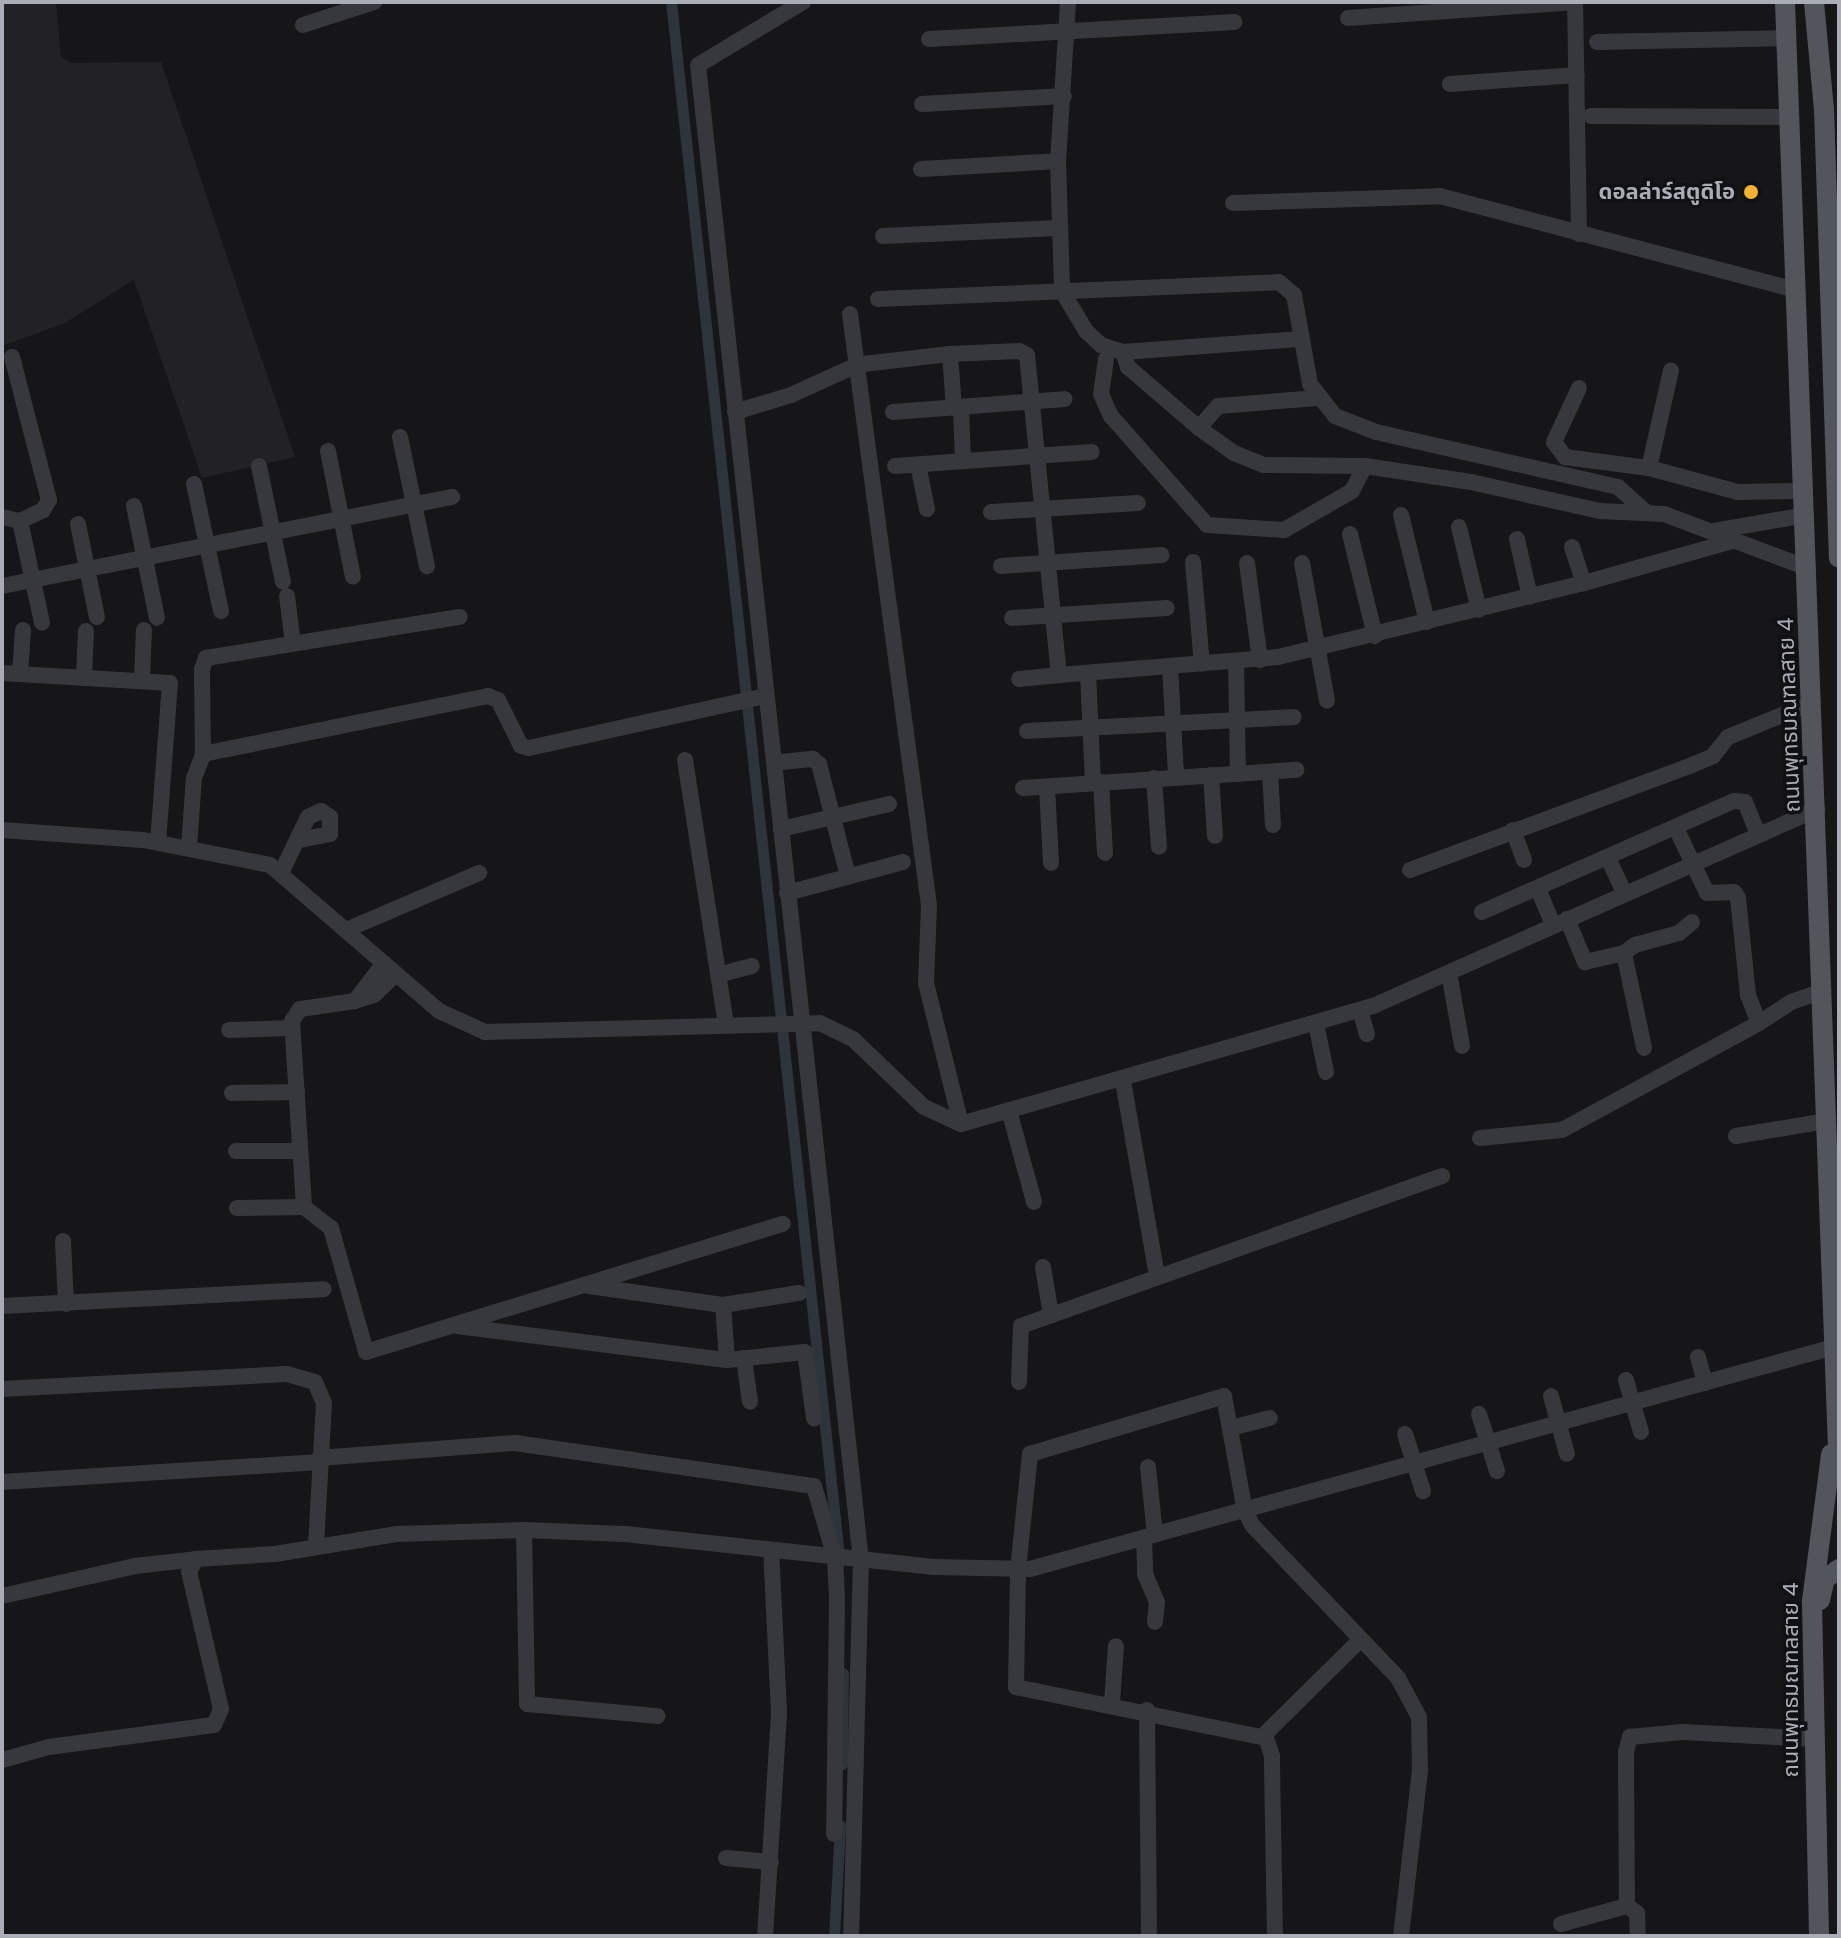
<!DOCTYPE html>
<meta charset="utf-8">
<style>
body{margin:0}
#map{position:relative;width:1841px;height:1938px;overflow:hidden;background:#161618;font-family:Poppins,"Noto Sans Thai",sans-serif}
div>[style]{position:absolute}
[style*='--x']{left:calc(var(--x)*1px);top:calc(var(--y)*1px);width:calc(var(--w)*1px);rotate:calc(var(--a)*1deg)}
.built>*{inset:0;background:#222225}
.canal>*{height:11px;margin:-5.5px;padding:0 5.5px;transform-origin:5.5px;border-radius:5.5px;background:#2c353c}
.minor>*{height:16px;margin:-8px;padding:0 8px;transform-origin:8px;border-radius:8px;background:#37383d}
.major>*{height:20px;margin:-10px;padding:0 10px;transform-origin:10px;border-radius:10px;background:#53555c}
.dots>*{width:22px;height:22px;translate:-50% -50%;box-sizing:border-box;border:4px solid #111113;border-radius:50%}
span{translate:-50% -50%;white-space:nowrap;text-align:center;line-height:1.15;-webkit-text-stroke:7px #111113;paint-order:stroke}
.poi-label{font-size:22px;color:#a8adb8;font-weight:700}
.right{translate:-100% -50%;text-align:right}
.street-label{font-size:22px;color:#a8adb8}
.frame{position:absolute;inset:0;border:4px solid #a8adb8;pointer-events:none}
</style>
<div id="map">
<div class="built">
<div style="clip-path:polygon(2px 2px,56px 2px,61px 57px,72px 63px,161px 62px,295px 457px,202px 478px,134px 280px,65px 323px,2px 346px)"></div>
</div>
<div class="canal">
<div style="--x:671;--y:2;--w:1555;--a:83.83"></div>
<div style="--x:842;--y:1764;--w:91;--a:-89.4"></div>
<div style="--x:834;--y:1936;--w:111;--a:-86.9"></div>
</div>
<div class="minor">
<div style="--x:803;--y:2;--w:122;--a:149"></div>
<div style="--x:698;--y:65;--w:1504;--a:83.78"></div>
<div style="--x:861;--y:1560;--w:376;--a:91.5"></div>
<div style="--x:1068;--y:2;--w:159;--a:93.6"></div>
<div style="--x:1058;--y:161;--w:130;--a:88.2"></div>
<div style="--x:1062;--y:291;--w:47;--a:59"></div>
<div style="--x:1086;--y:331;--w:21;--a:43"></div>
<div style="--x:1101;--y:345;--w:23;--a:18"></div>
<div style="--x:1123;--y:352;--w:16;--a:72"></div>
<div style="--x:1128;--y:367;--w:94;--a:40.7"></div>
<div style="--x:1199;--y:428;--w:43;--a:35.5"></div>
<div style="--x:1234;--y:453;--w:32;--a:22"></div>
<div style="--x:1264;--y:465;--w:101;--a:0.6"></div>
<div style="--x:1365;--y:466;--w:107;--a:8.6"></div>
<div style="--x:1471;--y:482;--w:132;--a:12.7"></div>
<div style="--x:1600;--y:511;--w:64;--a:2.7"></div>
<div style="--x:1664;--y:514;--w:154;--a:20.6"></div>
<div style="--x:1575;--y:2;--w:232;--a:89"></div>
<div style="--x:1348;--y:18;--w:227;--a:-4"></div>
<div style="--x:303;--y:25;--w:75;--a:-17.9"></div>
<div style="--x:929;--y:39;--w:306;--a:-3.2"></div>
<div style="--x:1597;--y:42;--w:190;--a:-1.2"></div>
<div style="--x:1450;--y:84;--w:127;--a:-4.1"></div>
<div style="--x:922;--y:104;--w:142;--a:-3.2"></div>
<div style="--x:1591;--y:116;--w:199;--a:0.3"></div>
<div style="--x:921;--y:169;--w:137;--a:-3.3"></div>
<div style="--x:1233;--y:203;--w:207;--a:-1.9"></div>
<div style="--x:1440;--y:196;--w:369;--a:14.8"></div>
<div style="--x:883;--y:236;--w:174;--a:-2.6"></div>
<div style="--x:878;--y:299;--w:401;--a:-2.4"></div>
<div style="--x:1279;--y:282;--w:20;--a:41"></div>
<div style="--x:1294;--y:295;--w:90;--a:79.8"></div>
<div style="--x:1310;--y:384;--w:41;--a:52"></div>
<div style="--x:1335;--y:416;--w:44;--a:21.3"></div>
<div style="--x:1376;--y:432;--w:248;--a:12.8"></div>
<div style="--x:1618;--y:487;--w:38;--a:42"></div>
<div style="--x:850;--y:314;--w:596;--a:82.39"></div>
<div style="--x:929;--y:905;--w:78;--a:92.2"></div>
<div style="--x:926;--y:983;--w:145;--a:76.1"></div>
<div style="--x:1123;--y:352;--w:176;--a:-4.2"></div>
<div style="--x:950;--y:354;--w:54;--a:85.8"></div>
<div style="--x:12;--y:357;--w:148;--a:75.5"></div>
<div style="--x:49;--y:500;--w:12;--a:121"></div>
<div style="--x:43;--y:510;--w:25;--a:154"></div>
<div style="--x:1106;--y:359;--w:35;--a:98"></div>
<div style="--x:1101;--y:394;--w:24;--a:66"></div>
<div style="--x:1111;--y:416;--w:145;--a:48.6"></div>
<div style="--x:1207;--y:525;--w:77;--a:3.7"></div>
<div style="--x:1284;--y:530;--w:78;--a:-29.8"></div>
<div style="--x:1352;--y:491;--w:28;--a:-63"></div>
<div style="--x:863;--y:364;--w:88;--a:-6.6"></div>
<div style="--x:950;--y:354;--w:69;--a:-2.5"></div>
<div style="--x:1019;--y:351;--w:9;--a:27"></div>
<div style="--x:1027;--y:355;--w:322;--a:84.3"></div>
<div style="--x:1059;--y:675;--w:40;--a:174.3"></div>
<div style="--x:1579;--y:388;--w:60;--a:114.8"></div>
<div style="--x:1554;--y:442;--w:19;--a:54"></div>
<div style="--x:1565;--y:457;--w:85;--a:7.5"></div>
<div style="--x:1649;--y:468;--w:92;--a:15.1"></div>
<div style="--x:1738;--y:492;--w:67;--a:-0.9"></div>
<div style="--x:961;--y:407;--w:54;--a:87.9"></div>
<div style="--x:735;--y:412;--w:59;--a:-16.9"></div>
<div style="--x:791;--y:395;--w:70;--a:-24.4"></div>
<div style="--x:893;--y:412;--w:172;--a:-4.3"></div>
<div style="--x:1199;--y:428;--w:29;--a:-49"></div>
<div style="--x:1218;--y:406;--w:99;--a:-4.6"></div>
<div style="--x:400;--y:437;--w:132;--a:78.2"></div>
<div style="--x:328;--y:451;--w:128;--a:78.8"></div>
<div style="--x:918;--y:465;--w:45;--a:78.4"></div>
<div style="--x:259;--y:466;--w:118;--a:78.3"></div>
<div style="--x:895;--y:466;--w:197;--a:-4.1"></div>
<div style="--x:1649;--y:468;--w:100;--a:-77.3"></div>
<div style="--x:194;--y:484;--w:130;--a:78"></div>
<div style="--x:134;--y:506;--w:114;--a:78.4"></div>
<div style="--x:991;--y:512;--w:147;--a:-3.5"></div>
<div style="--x:1401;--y:515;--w:110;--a:76.3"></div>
<div style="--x:2;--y:517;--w:18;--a:13"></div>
<div style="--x:20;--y:521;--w:104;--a:77.8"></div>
<div style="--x:78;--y:524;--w:95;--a:78.5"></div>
<div style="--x:1459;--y:527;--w:85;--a:76.5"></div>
<div style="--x:1714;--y:531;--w:93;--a:-9.9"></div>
<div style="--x:1350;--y:534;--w:105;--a:76.2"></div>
<div style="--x:1517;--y:539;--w:59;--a:77.4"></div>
<div style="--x:1572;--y:547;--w:38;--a:72"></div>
<div style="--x:1193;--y:562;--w:102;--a:85"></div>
<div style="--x:1247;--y:563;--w:98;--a:82.4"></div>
<div style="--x:1302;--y:563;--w:140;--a:79.7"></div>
<div style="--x:1001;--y:566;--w:161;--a:-3.9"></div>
<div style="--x:2;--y:586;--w:459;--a:-11.2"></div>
<div style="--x:287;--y:596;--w:48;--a:82.9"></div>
<div style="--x:1012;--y:618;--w:155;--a:-3.7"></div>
<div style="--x:1236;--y:662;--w:112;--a:89"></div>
<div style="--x:1170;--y:667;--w:109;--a:86.8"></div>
<div style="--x:2;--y:673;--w:168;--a:3.4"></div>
<div style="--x:170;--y:683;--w:160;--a:94.3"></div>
<div style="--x:1088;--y:673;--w:110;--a:87.4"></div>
<div style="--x:20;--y:674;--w:44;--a:-86.1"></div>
<div style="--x:1059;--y:675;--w:220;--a:-4.7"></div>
<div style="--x:1278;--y:657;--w:315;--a:-13.6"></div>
<div style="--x:1584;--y:583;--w:151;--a:-15.8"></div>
<div style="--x:84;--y:676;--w:45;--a:-87.5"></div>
<div style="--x:142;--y:679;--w:49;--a:-87.7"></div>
<div style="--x:1027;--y:731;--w:267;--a:-3"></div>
<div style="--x:203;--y:754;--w:291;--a:-11.5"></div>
<div style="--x:488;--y:696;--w:11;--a:22"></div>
<div style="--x:498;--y:700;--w:51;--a:63.4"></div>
<div style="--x:521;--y:746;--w:8;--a:14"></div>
<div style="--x:529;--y:748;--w:242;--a:-12.4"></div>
<div style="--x:685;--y:760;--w:268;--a:81.2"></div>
<div style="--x:782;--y:762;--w:31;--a:-6"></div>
<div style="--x:813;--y:759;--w:8;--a:40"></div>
<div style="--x:819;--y:764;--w:116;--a:75.5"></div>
<div style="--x:1270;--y:772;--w:53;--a:86.8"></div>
<div style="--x:1211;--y:775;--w:61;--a:86.2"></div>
<div style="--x:1154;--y:778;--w:69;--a:85.9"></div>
<div style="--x:1101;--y:782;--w:71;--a:86.8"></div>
<div style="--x:1047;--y:787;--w:76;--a:87"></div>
<div style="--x:1023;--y:788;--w:274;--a:-3.8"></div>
<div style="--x:1676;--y:828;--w:72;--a:64.5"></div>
<div style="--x:1707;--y:893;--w:27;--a:-2"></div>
<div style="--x:1734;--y:892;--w:7;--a:56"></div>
<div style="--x:1738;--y:898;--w:98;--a:84.1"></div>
<div style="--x:1748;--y:995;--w:30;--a:69"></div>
<div style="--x:1759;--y:1023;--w:38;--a:-33"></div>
<div style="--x:1791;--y:1002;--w:34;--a:-19"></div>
<div style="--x:781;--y:829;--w:111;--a:-13"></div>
<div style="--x:2;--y:830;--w:141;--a:4.1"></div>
<div style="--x:143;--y:840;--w:129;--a:11.1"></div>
<div style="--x:270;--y:865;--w:223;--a:40.8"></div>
<div style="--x:439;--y:1011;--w:51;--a:24.5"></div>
<div style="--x:485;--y:1032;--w:335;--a:-1.5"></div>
<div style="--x:820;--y:1023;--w:37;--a:26"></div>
<div style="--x:853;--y:1039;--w:98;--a:43.8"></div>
<div style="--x:924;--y:1107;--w:41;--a:24.7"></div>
<div style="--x:961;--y:1124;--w:429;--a:-16"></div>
<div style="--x:1373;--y:1006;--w:486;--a:-23.9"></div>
<div style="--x:1513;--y:830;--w:32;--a:70"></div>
<div style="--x:189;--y:847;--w:69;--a:-85.9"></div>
<div style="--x:194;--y:778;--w:26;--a:-69"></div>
<div style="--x:203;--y:754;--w:85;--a:-90.7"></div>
<div style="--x:202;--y:669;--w:12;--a:-70"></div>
<div style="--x:206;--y:658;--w:257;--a:-9.2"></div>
<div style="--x:1608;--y:858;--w:38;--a:65"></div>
<div style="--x:1410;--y:870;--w:301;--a:-20.4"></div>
<div style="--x:1692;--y:765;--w:23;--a:-23"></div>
<div style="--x:1713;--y:756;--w:24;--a:-52"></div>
<div style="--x:1728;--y:737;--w:91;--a:-22"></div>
<div style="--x:282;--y:871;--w:60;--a:-64.3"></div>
<div style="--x:308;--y:817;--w:14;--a:-25"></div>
<div style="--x:321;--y:811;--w:11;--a:34"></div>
<div style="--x:330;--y:817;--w:17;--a:90"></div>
<div style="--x:330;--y:834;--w:32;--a:169"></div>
<div style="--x:1538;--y:889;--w:39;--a:67"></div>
<div style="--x:787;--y:893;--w:120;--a:-15"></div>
<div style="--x:1482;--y:912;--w:275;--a:-23.8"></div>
<div style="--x:1734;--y:801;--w:11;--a:5"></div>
<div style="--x:1745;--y:802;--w:35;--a:68"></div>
<div style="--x:1567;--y:919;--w:47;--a:67.3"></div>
<div style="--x:1585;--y:962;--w:40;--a:-13"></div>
<div style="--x:1624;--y:953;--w:97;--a:78.1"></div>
<div style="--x:346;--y:930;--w:145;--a:-23.2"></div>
<div style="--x:1624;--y:953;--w:14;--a:-36"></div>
<div style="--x:1635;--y:945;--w:46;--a:-15.3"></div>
<div style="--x:1679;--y:933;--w:17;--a:-40"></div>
<div style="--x:384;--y:963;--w:48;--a:127.3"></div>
<div style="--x:355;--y:1001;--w:20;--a:-18"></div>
<div style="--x:374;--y:995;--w:30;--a:-44"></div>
<div style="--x:1449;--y:973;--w:74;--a:79.9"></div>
<div style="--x:718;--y:975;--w:35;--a:-15"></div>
<div style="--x:355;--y:1001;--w:56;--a:171.7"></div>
<div style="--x:300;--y:1009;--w:14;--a:124"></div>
<div style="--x:292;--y:1021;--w:186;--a:86.3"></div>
<div style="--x:304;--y:1207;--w:34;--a:38"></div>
<div style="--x:331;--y:1228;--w:129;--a:74.2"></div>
<div style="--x:366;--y:1352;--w:436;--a:-17.1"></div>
<div style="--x:1360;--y:1010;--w:25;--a:74"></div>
<div style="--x:1316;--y:1024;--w:49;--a:78.2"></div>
<div style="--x:229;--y:1030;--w:63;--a:-1.8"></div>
<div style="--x:1123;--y:1081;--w:198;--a:80.1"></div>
<div style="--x:232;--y:1093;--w:65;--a:-0.9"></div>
<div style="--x:1010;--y:1114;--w:91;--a:74.7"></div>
<div style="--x:1736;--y:1136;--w:92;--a:-9.4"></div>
<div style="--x:1480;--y:1138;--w:82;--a:-5.6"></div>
<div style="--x:1562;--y:1130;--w:224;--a:-28.5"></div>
<div style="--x:236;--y:1151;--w:64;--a:0"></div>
<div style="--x:237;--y:1208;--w:67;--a:-0.9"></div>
<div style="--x:63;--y:1241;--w:63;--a:87.3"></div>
<div style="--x:1043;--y:1267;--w:49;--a:80.5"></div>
<div style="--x:589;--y:1286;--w:135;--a:8.1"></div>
<div style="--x:723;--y:1305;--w:77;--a:-9"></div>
<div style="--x:723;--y:1305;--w:55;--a:85.8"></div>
<div style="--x:2;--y:1306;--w:322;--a:-3"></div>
<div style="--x:457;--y:1326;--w:272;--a:7.2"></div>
<div style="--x:727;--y:1360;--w:78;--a:-5.9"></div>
<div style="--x:805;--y:1352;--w:67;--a:82.2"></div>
<div style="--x:1698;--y:1357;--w:27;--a:75"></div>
<div style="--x:744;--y:1358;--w:44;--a:82.2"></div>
<div style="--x:1626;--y:1380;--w:54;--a:73.9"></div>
<div style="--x:1019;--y:1382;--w:56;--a:-88"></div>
<div style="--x:1021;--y:1326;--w:447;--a:-19.6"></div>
<div style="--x:2;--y:1389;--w:285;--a:-3"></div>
<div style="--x:287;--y:1374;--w:29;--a:16"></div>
<div style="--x:315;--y:1382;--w:23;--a:67"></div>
<div style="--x:324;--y:1403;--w:144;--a:93.2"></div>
<div style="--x:1551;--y:1396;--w:60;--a:74.6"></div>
<div style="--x:1479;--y:1414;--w:60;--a:72.5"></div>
<div style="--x:1231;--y:1428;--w:40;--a:-14.4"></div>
<div style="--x:1405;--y:1434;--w:60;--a:72.5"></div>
<div style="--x:319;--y:1458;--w:197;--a:-4.4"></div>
<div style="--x:515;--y:1443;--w:302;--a:8.2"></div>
<div style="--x:814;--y:1486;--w:75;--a:73.7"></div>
<div style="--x:835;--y:1558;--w:40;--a:87.1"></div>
<div style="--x:837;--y:1598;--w:236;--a:90.7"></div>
<div style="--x:1148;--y:1467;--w:68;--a:84.1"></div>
<div style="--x:2;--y:1482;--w:318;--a:-3.6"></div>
<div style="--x:524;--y:1530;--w:174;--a:89"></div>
<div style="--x:527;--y:1704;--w:131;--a:5.3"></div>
<div style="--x:1144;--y:1538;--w:36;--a:88"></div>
<div style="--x:1145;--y:1574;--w:30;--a:67"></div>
<div style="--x:1157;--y:1602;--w:20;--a:96"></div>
<div style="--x:2;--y:1596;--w:136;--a:-12.7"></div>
<div style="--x:135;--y:1566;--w:61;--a:-6.5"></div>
<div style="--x:1112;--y:1703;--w:57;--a:-86"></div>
<div style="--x:1147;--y:1710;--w:226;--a:89.5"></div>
<div style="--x:1263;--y:1736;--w:136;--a:-44.7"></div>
<div style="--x:2;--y:1760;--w:49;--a:-15.5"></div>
<div style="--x:49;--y:1747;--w:166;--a:-7.6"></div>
<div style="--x:214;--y:1725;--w:17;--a:-66"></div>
<div style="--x:221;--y:1709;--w:141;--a:-103.1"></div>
<div style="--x:189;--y:1572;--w:15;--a:-62"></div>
<div style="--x:196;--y:1559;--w:79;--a:-3.6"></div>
<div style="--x:275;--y:1554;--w:124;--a:-9.3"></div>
<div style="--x:397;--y:1534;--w:127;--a:-1.8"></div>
<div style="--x:524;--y:1530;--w:101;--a:2.3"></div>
<div style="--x:625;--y:1534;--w:311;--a:6.1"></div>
<div style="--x:934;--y:1567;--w:96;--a:1.2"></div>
<div style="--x:1030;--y:1569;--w:834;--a:-15.44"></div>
<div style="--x:726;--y:1858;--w:45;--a:5.1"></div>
<div style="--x:1627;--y:1906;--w:12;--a:35"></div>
<div style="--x:1637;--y:1913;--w:23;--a:88"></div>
<div style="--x:1561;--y:1924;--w:68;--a:-15.3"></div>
<div style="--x:1627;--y:1906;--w:154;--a:-90.4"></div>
<div style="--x:1626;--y:1752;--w:16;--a:-75"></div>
<div style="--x:1630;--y:1737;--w:52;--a:-5.5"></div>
<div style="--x:1682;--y:1732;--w:132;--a:3"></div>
<div style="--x:765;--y:1936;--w:224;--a:-86.4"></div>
<div style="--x:779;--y:1712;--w:162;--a:-92.8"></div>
<div style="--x:1275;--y:1936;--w:180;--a:-91"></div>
<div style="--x:1272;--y:1756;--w:19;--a:-108"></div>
<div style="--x:1266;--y:1738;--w:255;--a:-168.5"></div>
<div style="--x:1016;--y:1687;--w:117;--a:-89"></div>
<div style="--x:1018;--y:1570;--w:117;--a:-84.1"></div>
<div style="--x:1030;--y:1454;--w:202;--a:-16.6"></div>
<div style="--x:1224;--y:1396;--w:117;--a:79.7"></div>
<div style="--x:1245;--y:1511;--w:16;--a:63"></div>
<div style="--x:1252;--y:1525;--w:211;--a:46.3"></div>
<div style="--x:1398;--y:1678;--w:44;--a:61.7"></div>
<div style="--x:1419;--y:1717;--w:53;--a:88.9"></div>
<div style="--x:1420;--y:1770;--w:167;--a:96.5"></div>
</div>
<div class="major">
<div style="--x:1785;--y:2;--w:1471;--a:87.9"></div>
<div style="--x:1814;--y:2;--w:107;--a:84.7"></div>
<div style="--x:1824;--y:109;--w:449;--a:88.1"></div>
<div style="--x:1820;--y:1600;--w:22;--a:-77"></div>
<div style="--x:1825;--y:1579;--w:17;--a:-36"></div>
<div style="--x:1819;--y:1936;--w:335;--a:-91.2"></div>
<div style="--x:1812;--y:1601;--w:148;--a:-82.6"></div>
</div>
<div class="dots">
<div style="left:1751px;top:192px;background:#f2b134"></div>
</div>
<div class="poi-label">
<span class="right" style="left:1735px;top:192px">ดอลล่าร์สตูดิโอ</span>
</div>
<div class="street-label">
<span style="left:1789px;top:715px;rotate:-92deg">ถนนพุทธมณฑลสาย 4</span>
<span style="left:1791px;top:1680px;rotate:-90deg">ถนนพุทธมณฑลสาย 4</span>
</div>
<div class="frame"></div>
</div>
